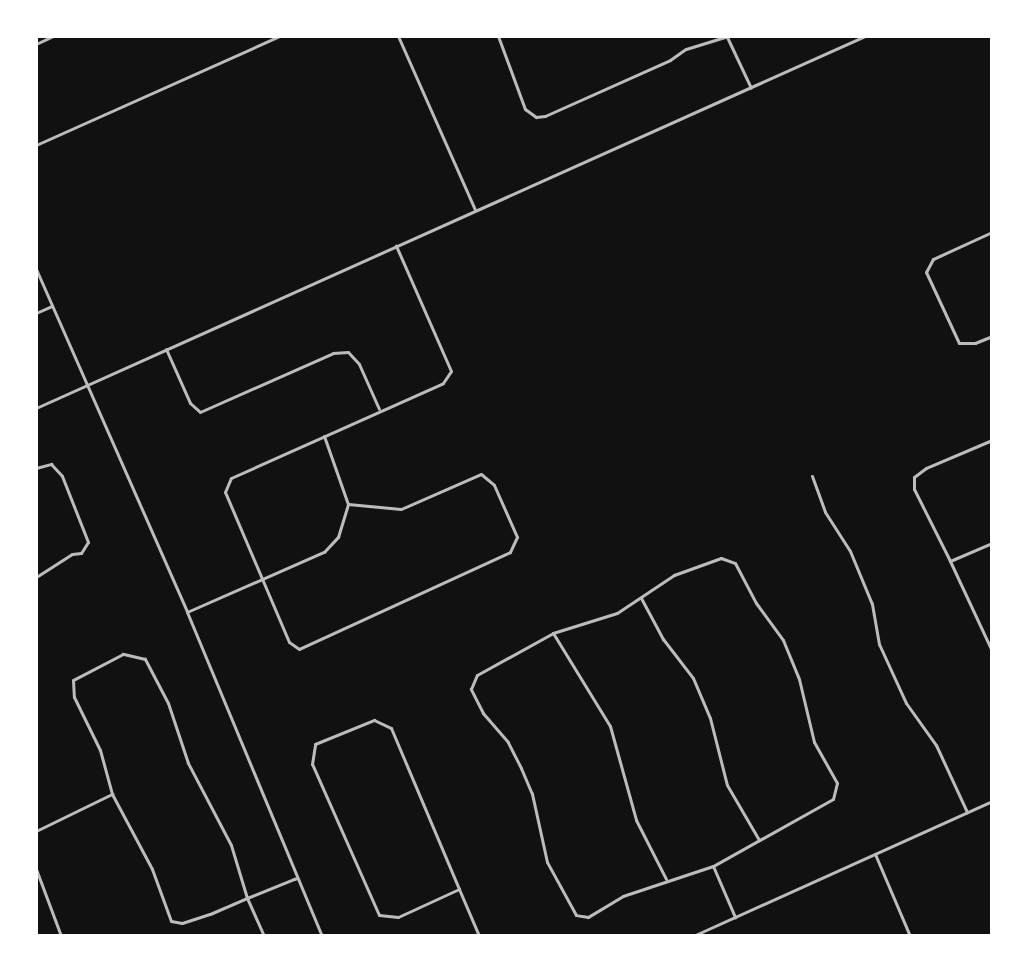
<!DOCTYPE html>
<style>
body{margin:0}
#map{position:relative;width:1028px;height:972px;overflow:hidden;background:#111;font-family:Jost,sans-serif}
div>[style]{position:absolute}
[style*='--x']{left:calc(var(--x)*1px);top:calc(var(--y)*1px);width:calc(var(--w)*1px);rotate:calc(var(--a)*1deg)}
.minor>*{height:3px;margin:-1.5px;padding:0 1.5px;transform-origin:1.5px;border-radius:1.5px;background:#bcbcbc}
.tertiary>*{height:3px;margin:-1.5px;padding:0 1.5px;transform-origin:1.5px;border-radius:1.5px;background:#bcbcbc}
span{translate:-50% -50%;white-space:nowrap;text-align:center;line-height:1.15;-webkit-text-stroke:7px #fff;paint-order:stroke}
.frame{position:absolute;inset:0;border:38px solid #fff;pointer-events:none}
</style>
<div id="map">
<div class="minor">
<div style="--x:398;--y:36;--w:190;--a:66.1"></div>
<div style="--x:498;--y:36;--w:78;--a:69.7"></div>
<div style="--x:525;--y:109;--w:14;--a:36"></div>
<div style="--x:536;--y:117;--w:9;--a:-6"></div>
<div style="--x:545;--y:116;--w:137;--a:-24.1"></div>
<div style="--x:670;--y:60;--w:19;--a:-35"></div>
<div style="--x:686;--y:49;--w:44;--a:-17.2"></div>
<div style="--x:727;--y:37;--w:56;--a:64.8"></div>
<div style="--x:36;--y:44;--w:19;--a:-25"></div>
<div style="--x:36;--y:145;--w:267;--a:-24.1"></div>
<div style="--x:992;--y:232;--w:65;--a:155.4"></div>
<div style="--x:933;--y:259;--w:15;--a:118"></div>
<div style="--x:926;--y:272;--w:78;--a:65.1"></div>
<div style="--x:959;--y:343;--w:16;--a:0"></div>
<div style="--x:975;--y:343;--w:18;--a:-22"></div>
<div style="--x:36;--y:313;--w:17;--a:-24"></div>
<div style="--x:166;--y:349;--w:59;--a:66"></div>
<div style="--x:190;--y:403;--w:13;--a:42"></div>
<div style="--x:200;--y:412;--w:145;--a:-23.9"></div>
<div style="--x:333;--y:353;--w:15;--a:-4"></div>
<div style="--x:348;--y:352;--w:16;--a:47"></div>
<div style="--x:359;--y:364;--w:49;--a:66"></div>
<div style="--x:324;--y:436;--w:72;--a:70.6"></div>
<div style="--x:992;--y:440;--w:72;--a:157"></div>
<div style="--x:926;--y:468;--w:15;--a:143"></div>
<div style="--x:914;--y:477;--w:12;--a:90"></div>
<div style="--x:914;--y:489;--w:80;--a:63.4"></div>
<div style="--x:950;--y:561;--w:46;--a:-23.2"></div>
<div style="--x:36;--y:468;--w:16;--a:-15"></div>
<div style="--x:51;--y:464;--w:16;--a:47"></div>
<div style="--x:62;--y:476;--w:71;--a:68.5"></div>
<div style="--x:88;--y:542;--w:13;--a:122"></div>
<div style="--x:81;--y:553;--w:9;--a:174"></div>
<div style="--x:72;--y:554;--w:43;--a:147.4"></div>
<div style="--x:812;--y:476;--w:38;--a:70"></div>
<div style="--x:825;--y:512;--w:46;--a:57.3"></div>
<div style="--x:850;--y:551;--w:57;--a:67.5"></div>
<div style="--x:872;--y:604;--w:41;--a:80.1"></div>
<div style="--x:879;--y:644;--w:65;--a:65.4"></div>
<div style="--x:906;--y:703;--w:52;--a:54.5"></div>
<div style="--x:936;--y:745;--w:74;--a:65.2"></div>
<div style="--x:348;--y:504;--w:53;--a:5.4"></div>
<div style="--x:401;--y:509;--w:87;--a:-23.6"></div>
<div style="--x:481;--y:474;--w:17;--a:40"></div>
<div style="--x:494;--y:485;--w:57;--a:66.1"></div>
<div style="--x:517;--y:537;--w:17;--a:115"></div>
<div style="--x:510;--y:552;--w:232;--a:155.3"></div>
<div style="--x:299;--y:649;--w:12;--a:-145"></div>
<div style="--x:289;--y:642;--w:163;--a:-113.1"></div>
<div style="--x:225;--y:492;--w:15;--a:-67"></div>
<div style="--x:231;--y:478;--w:232;--a:-24.1"></div>
<div style="--x:443;--y:383;--w:14;--a:-56"></div>
<div style="--x:451;--y:371;--w:137;--a:-113.7"></div>
<div style="--x:721;--y:558;--w:15;--a:20"></div>
<div style="--x:735;--y:563;--w:45;--a:62.3"></div>
<div style="--x:756;--y:603;--w:46;--a:53.9"></div>
<div style="--x:783;--y:640;--w:42;--a:67.7"></div>
<div style="--x:799;--y:679;--w:65;--a:76.6"></div>
<div style="--x:814;--y:742;--w:47;--a:60.7"></div>
<div style="--x:837;--y:783;--w:16;--a:104"></div>
<div style="--x:833;--y:799;--w:137;--a:150.8"></div>
<div style="--x:713;--y:866;--w:95;--a:161.6"></div>
<div style="--x:623;--y:896;--w:41;--a:149"></div>
<div style="--x:588;--y:917;--w:12;--a:-171"></div>
<div style="--x:576;--y:915;--w:60;--a:-118.7"></div>
<div style="--x:547;--y:862;--w:70;--a:-102.4"></div>
<div style="--x:532;--y:794;--w:28;--a:-113"></div>
<div style="--x:521;--y:768;--w:29;--a:-117"></div>
<div style="--x:508;--y:742;--w:38;--a:-131"></div>
<div style="--x:483;--y:713;--w:27;--a:-117"></div>
<div style="--x:471;--y:689;--w:15;--a:-67"></div>
<div style="--x:477;--y:675;--w:87;--a:-28.9"></div>
<div style="--x:553;--y:633;--w:67;--a:-17.4"></div>
<div style="--x:617;--y:613;--w:69;--a:-33.7"></div>
<div style="--x:674;--y:575;--w:50;--a:-19.9"></div>
<div style="--x:950;--y:561;--w:99;--a:65"></div>
<div style="--x:641;--y:598;--w:47;--a:61.8"></div>
<div style="--x:663;--y:639;--w:49;--a:52.4"></div>
<div style="--x:693;--y:678;--w:43;--a:67"></div>
<div style="--x:710;--y:718;--w:69;--a:75.8"></div>
<div style="--x:727;--y:785;--w:64;--a:59.8"></div>
<div style="--x:187;--y:612;--w:150;--a:-23.7"></div>
<div style="--x:324;--y:552;--w:21;--a:-47"></div>
<div style="--x:338;--y:537;--w:34;--a:-73"></div>
<div style="--x:553;--y:633;--w:109;--a:58.5"></div>
<div style="--x:610;--y:726;--w:98;--a:74.5"></div>
<div style="--x:636;--y:820;--w:66;--a:63"></div>
<div style="--x:374;--y:720;--w:19;--a:25"></div>
<div style="--x:391;--y:728;--w:175;--a:67.1"></div>
<div style="--x:459;--y:889;--w:67;--a:155.3"></div>
<div style="--x:398;--y:917;--w:19;--a:-174"></div>
<div style="--x:379;--y:915;--w:165;--a:-113.9"></div>
<div style="--x:312;--y:764;--w:20;--a:-81"></div>
<div style="--x:315;--y:744;--w:64;--a:-22.1"></div>
<div style="--x:36;--y:831;--w:85;--a:-26"></div>
<div style="--x:875;--y:854;--w:89;--a:66.9"></div>
<div style="--x:713;--y:866;--w:56;--a:66.7"></div>
<div style="--x:36;--y:869;--w:72;--a:69.5"></div>
<div style="--x:459;--y:889;--w:51;--a:66.9"></div>
<div style="--x:264;--y:936;--w:42;--a:-114.1"></div>
<div style="--x:247;--y:898;--w:55;--a:-106.8"></div>
<div style="--x:231;--y:845;--w:93;--a:-117.7"></div>
<div style="--x:188;--y:763;--w:63;--a:-108.4"></div>
<div style="--x:168;--y:703;--w:50;--a:-117.6"></div>
<div style="--x:145;--y:659;--w:23;--a:-167"></div>
<div style="--x:123;--y:654;--w:56;--a:152.5"></div>
<div style="--x:73;--y:680;--w:17;--a:87"></div>
<div style="--x:74;--y:697;--w:59;--a:63.9"></div>
<div style="--x:100;--y:750;--w:46;--a:74.7"></div>
<div style="--x:112;--y:794;--w:85;--a:61.9"></div>
<div style="--x:152;--y:869;--w:55;--a:69.9"></div>
<div style="--x:171;--y:921;--w:11;--a:10"></div>
<div style="--x:182;--y:923;--w:29;--a:-18"></div>
<div style="--x:210;--y:914;--w:40;--a:-23.4"></div>
<div style="--x:247;--y:898;--w:51;--a:-22"></div>
<div style="--x:294;--y:879;--w:3;--a:-18"></div>
</div>
<div class="tertiary">
<div style="--x:36;--y:269;--w:375;--a:66.2"></div>
<div style="--x:187;--y:612;--w:351;--a:67.4"></div>
<div style="--x:36;--y:408;--w:909;--a:-24.17"></div>
<div style="--x:693;--y:936;--w:328;--a:-24.3"></div>
</div>
<div class="frame"></div>
</div>
